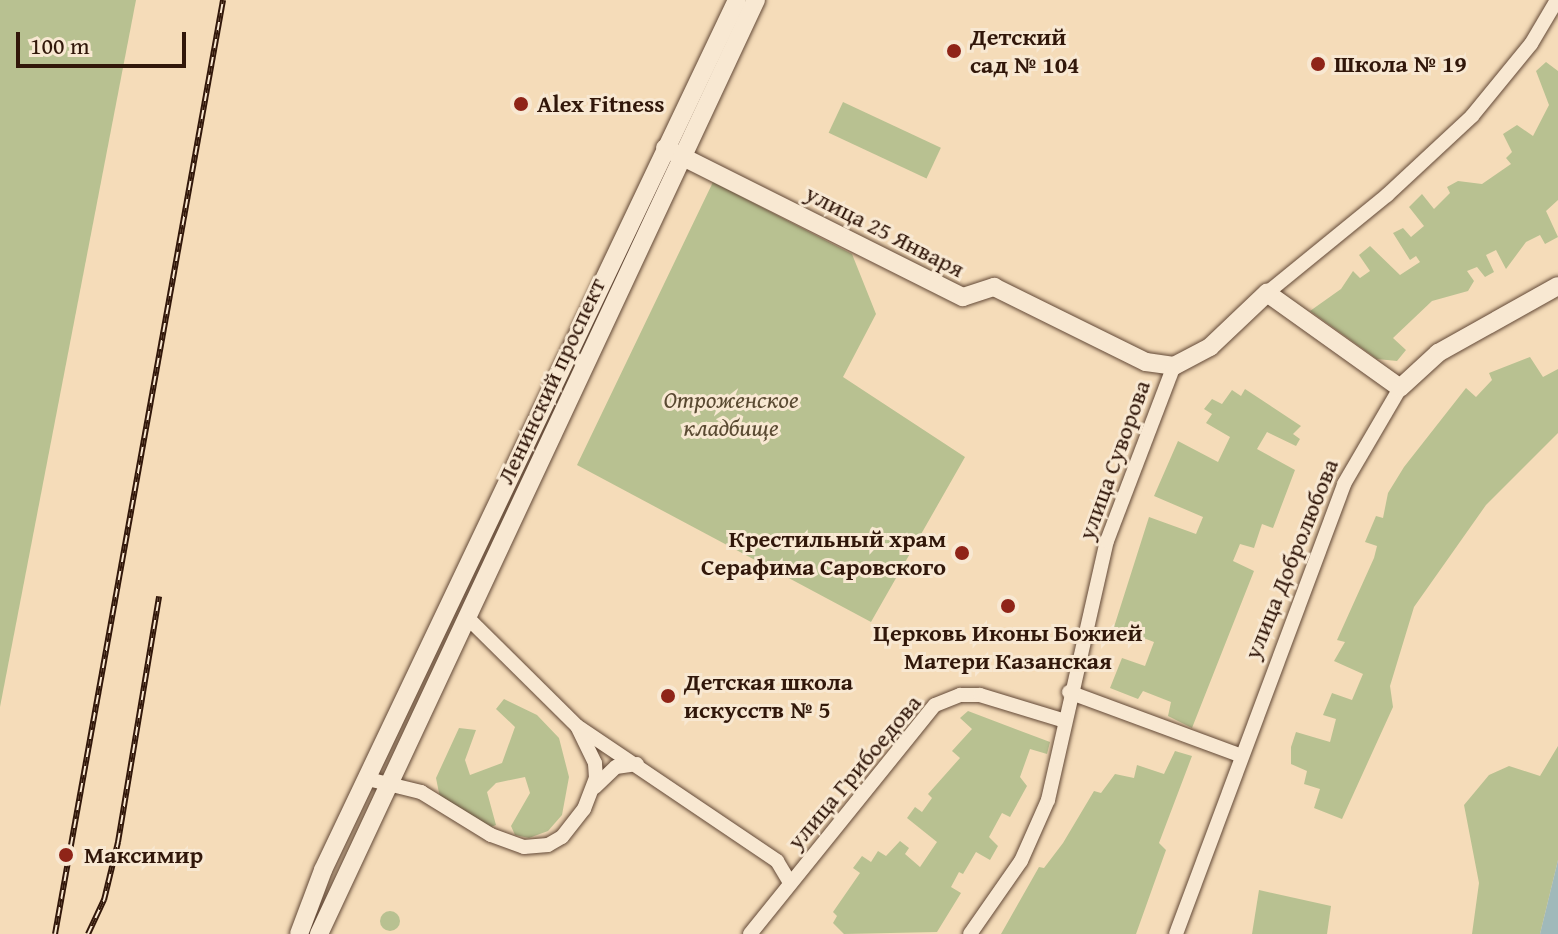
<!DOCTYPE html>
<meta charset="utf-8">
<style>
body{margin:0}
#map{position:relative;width:1558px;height:934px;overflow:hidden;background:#f5dcb9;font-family:"Gentium Book Plus",serif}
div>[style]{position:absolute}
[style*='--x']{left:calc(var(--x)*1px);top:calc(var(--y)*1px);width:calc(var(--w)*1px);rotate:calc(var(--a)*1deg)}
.green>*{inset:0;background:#b8c191;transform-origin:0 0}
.round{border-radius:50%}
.water>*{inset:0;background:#a0b9ba}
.roads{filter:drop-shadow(0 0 2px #624836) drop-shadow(0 0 2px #624836)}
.street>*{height:14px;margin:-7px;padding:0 7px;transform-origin:7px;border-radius:7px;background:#f8e8d2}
.secondary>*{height:18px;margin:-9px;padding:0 9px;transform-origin:9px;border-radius:9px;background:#f8e8d2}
.rail>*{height:6px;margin-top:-3px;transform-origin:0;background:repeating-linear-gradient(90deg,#f8e8d2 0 9px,#31170a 0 18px);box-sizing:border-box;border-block:2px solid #31170a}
.dots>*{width:22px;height:22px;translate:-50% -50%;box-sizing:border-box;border:4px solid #f8e8d2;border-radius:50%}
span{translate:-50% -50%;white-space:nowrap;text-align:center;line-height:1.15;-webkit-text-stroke:6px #f8e8d2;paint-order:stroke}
.poi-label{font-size:24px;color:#31170a;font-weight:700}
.left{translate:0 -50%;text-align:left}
.right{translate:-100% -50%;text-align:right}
.street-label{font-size:24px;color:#31170a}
.park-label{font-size:24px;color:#5a4a32;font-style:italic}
.scale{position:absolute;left:16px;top:32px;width:170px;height:36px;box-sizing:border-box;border:4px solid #31170a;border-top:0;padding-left:10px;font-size:24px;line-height:28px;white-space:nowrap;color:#31170a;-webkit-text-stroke:6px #f8e8d2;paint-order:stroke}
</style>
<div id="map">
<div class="green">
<div style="clip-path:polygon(0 0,136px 0,0 707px)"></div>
<div style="clip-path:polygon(1546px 62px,1558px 71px,1558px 200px,1546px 211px,1558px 237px,1545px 244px,1540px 235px,1526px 242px,1506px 269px,1496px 250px,1486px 255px,1494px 272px,1485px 277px,1477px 267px,1467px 271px,1474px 281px,1468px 291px,1432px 301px,1393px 338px,1406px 350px,1397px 361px,1377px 359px,1310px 311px,1341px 289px,1353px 271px,1360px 278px,1370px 271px,1359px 255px,1370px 246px,1400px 275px,1420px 262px,1416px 256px,1410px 260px,1393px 233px,1403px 228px,1411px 237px,1424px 226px,1409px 207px,1422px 194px,1434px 209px,1450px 193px,1447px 187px,1458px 181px,1482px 184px,1511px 164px,1506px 158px,1512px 152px,1503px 134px,1517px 125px,1533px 136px,1549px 105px,1536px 71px)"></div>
<div style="left:843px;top:102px;width:108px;height:34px;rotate:25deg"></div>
<div style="clip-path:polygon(713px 182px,852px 254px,876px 314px,843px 377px,965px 457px,871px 622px,577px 465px)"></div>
<div style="clip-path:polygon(1530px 357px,1543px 377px,1558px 369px,1558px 433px,1486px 505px,1414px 607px,1390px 686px,1393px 707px,1342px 819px,1314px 808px,1320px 789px,1304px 784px,1307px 771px,1291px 764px,1291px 747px,1296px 732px,1330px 742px,1336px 719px,1323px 715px,1332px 693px,1352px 700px,1363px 674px,1334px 661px,1345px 642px,1337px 640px,1374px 558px,1377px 546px,1365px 542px,1376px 516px,1383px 518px,1388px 493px,1404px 467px,1466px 388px,1476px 397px,1492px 380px,1489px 373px)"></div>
<div style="clip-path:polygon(1245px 389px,1301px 426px,1293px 434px,1300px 439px,1296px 446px,1267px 432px,1257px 449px,1295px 470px,1273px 528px,1262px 524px,1254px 548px,1240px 544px,1233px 561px,1254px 571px,1192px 728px,1168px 716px,1171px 702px,1143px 691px,1138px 699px,1110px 688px,1122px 658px,1145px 666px,1154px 642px,1114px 627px,1149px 517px,1196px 534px,1203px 517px,1154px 496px,1178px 441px,1218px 462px,1230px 437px,1206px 423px,1212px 414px,1204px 409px,1212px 399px,1222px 404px,1232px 390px,1241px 396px)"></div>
<div style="clip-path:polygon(504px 699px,537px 715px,559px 738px,569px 777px,562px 815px,548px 831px,529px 838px,515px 835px,511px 826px,530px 793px,525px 777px,496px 783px,487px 792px,496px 825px,491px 827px,440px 798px,436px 778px,459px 728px,476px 730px,465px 760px,470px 775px,502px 763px,515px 727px,496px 709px)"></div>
<div style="clip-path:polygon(968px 711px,1050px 742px,1047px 754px,1030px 749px,1020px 777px,1027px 786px,1010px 817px,1002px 813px,989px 837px,998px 846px,990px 860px,976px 852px,963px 874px,959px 872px,951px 887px,961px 893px,937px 932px,844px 934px,833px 923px,837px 916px,833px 912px,860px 873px,853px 868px,862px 856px,871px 862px,878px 851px,886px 856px,900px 841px,909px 848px,905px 854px,920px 867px,937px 842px,907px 818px,915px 807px,922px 812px,932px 798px,928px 794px,960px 758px,952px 751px,972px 729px,960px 718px)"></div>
<div style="clip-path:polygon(1558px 746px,1558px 860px,1540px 934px,1472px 934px,1479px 883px,1464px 805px,1489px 775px,1509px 766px,1540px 776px)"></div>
<div style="clip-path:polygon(1175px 751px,1192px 756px,1159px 843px,1166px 850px,1136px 934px,1001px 934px,1039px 867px,1044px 868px,1063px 843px,1094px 791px,1101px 793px,1115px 774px,1134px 778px,1137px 765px,1164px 774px)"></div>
<div style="clip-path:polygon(1259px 890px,1331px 906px,1327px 934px,1252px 934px)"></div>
<div class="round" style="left:380px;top:911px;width:20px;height:20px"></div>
</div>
<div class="water">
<div style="clip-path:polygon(1558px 860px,1558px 934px,1540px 934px)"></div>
</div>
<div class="roads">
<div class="street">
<div style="--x:1267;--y:293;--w:155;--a:-39.2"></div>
<div style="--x:1387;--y:195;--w:116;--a:-42.9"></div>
<div style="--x:1472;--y:116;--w:93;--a:-50.7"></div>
<div style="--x:1531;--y:44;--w:51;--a:-59.4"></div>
<div style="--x:1069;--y:692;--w:181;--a:20.3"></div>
<div style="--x:580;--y:728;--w:238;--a:34"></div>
<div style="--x:777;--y:861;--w:26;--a:59"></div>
<div style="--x:368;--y:779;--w:55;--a:13.8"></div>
<div style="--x:421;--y:792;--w:82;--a:31.6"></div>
<div style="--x:491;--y:835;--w:35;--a:20"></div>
<div style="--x:524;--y:847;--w:24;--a:-5"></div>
<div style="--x:548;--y:845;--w:16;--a:-30"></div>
<div style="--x:562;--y:837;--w:36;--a:-52"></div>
<div style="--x:584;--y:809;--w:33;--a:-69"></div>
<div style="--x:596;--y:778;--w:15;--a:-94"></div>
<div style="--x:595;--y:763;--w:41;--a:-115.9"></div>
<div style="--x:577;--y:726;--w:153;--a:-135.3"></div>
<div style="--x:595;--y:787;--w:29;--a:-44"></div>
<div style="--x:616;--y:767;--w:21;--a:-8"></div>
<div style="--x:750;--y:934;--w:294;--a:-51.1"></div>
<div style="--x:935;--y:705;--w:27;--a:-22"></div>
<div style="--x:960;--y:695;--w:20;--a:0"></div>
<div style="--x:980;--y:695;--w:89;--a:17"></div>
<div style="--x:970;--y:934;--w:89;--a:-55.1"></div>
<div style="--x:1021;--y:861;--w:67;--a:-66.1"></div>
<div style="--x:1048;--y:800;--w:266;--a:-77.2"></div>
<div style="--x:1107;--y:541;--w:187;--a:-69.1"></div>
<div style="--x:1176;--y:934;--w:480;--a:-69.5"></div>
<div style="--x:1344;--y:484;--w:111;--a:-59.7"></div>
</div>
<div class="secondary">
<div style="--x:665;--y:148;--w:333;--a:26.6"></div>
<div style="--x:963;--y:297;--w:33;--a:-18"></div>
<div style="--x:994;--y:287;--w:169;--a:26.3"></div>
<div style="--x:1146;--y:362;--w:28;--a:8"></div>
<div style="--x:1174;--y:366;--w:41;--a:-27.8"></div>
<div style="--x:1210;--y:347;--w:79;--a:-43.5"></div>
<div style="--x:1267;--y:293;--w:163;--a:35.5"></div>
<div style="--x:1400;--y:388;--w:52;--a:-42.6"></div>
<div style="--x:1438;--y:353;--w:137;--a:-29.2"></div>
<div style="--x:299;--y:934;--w:68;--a:-69.4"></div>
<div style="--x:323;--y:870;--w:963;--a:-64.55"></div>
<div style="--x:319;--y:934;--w:1031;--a:-64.93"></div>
</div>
</div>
<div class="rail">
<div style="--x:55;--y:934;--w:949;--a:-79.8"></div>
<div style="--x:88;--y:934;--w:38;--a:-65"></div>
<div style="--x:104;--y:900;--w:60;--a:-76.4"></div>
<div style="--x:118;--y:842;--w:249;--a:-80.5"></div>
</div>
<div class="dots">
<div style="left:954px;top:51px;background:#8f2418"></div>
<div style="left:1318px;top:64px;background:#8f2418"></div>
<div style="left:521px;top:104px;background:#8f2418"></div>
<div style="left:962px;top:553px;background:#8f2418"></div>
<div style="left:1008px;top:606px;background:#8f2418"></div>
<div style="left:668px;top:696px;background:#8f2418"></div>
<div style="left:66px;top:855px;background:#8f2418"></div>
</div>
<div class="poi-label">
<span class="left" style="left:970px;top:51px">Детский<br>сад № 104</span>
<span class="left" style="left:1334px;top:64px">Школа № 19</span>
<span class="left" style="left:537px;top:104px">Alex Fitness</span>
<span class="right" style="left:946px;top:553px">Крестильный храм<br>Серафима Саровского</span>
<span style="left:1008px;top:647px">Церковь Иконы Божией<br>Матери Казанская</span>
<span class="left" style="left:684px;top:696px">Детская школа<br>искусств № 5</span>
<span class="left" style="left:84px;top:855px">Максимир</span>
</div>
<div class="street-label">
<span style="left:885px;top:231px;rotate:27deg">улица 25 Января</span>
<span style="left:551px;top:381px;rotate:-65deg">Ленинский проспект</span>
<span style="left:1114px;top:460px;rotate:-70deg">улица Суворова</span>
<span style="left:1291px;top:559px;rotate:-68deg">улица Добролюбова</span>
<span style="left:854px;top:772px;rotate:-50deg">улица Грибоедова</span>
</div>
<div class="park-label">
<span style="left:731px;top:414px">Отроженское<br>кладбище</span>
</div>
<div class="scale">100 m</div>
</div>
